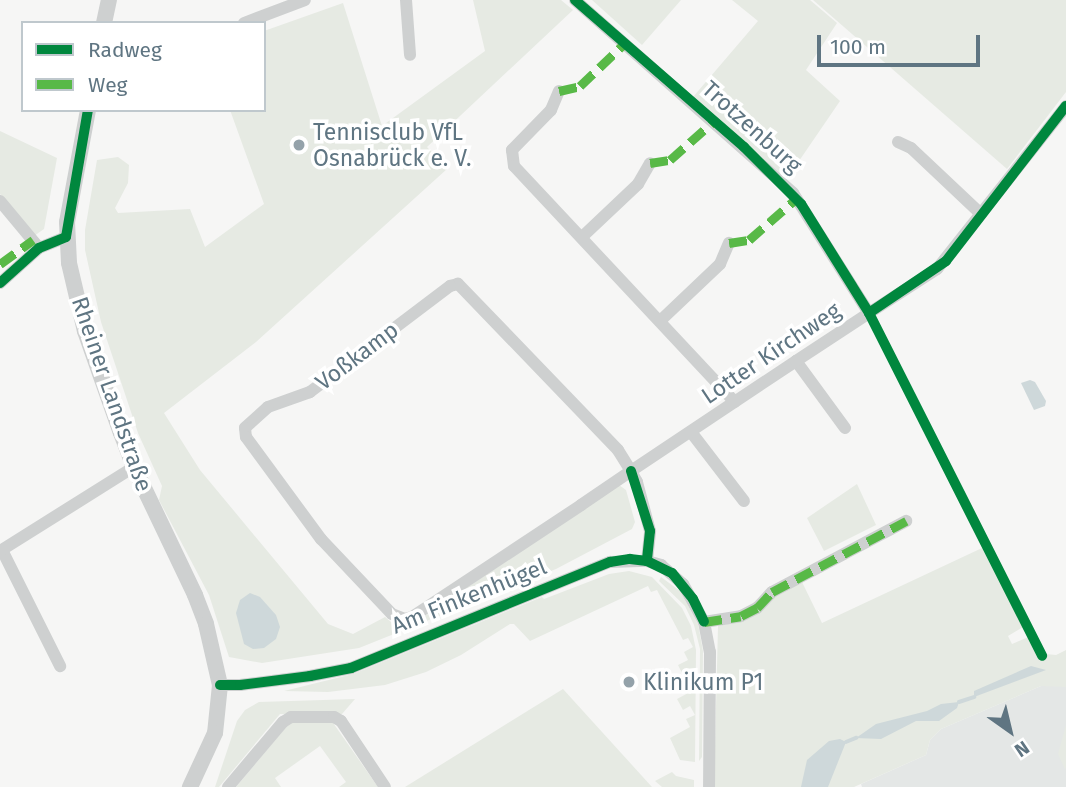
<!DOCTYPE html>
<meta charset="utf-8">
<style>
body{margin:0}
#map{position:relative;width:1066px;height:787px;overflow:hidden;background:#f6f6f5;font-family:"Fira Sans",sans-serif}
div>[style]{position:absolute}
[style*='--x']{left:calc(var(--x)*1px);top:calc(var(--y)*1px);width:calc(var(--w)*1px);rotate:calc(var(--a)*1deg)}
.built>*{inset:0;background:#e4e7e6}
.green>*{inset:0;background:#e6eae3}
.water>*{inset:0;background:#ced8da}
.stream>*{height:3.5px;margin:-1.75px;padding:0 1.75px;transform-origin:1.75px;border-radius:1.75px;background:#ced8da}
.minor>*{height:12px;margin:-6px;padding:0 6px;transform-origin:6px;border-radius:6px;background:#ced0d0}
.tertiary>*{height:16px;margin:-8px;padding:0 8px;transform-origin:8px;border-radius:8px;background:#ced0d0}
.quiet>*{height:9px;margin-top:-4.5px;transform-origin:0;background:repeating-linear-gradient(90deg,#58b947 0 18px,transparent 0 27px)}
.cycleway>*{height:10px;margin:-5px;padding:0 5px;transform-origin:5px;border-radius:5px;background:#00873e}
.dots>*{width:19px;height:19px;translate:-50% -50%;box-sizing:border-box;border:4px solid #fff;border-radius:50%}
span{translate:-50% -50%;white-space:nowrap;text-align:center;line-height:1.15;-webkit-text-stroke:7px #fff;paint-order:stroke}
.street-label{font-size:23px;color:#5f7582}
.poi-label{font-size:23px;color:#5f7582}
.left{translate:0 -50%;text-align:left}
.legend{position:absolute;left:21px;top:21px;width:245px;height:91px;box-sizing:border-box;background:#fff;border:2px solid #bfc8cd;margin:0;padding:9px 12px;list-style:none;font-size:21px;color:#5f7582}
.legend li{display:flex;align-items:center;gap:14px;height:35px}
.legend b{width:35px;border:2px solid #bfc8cd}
.north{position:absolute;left:975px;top:696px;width:70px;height:70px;-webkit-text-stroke:5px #fff;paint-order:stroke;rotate:146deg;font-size:19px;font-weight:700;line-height:28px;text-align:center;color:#5f7582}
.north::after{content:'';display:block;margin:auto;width:24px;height:32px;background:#5f7582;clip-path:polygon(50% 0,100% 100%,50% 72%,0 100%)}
.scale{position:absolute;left:817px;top:35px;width:163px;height:32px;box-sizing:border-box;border:4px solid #5f7582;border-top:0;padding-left:9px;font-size:21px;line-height:24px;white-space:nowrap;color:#5f7582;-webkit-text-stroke:5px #fff;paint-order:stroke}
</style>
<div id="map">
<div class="built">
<div style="clip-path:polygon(1063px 685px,1066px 687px,1066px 787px,862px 787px,861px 784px,926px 755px,930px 740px,941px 729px,1041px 686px)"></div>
</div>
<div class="green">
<div style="clip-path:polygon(473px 0,561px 0,573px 10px,427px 147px,447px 169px,256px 342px,164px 413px,200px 470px,328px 624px,353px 634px,385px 617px,397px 627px,410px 626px,619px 485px,626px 490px,635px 522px,632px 529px,556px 569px,359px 648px,262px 663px,229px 657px,209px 595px,159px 500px,162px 486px,138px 433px,101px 322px,85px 250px,85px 230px,97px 160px,118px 157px,129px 165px,128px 183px,115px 208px,118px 213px,190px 209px,205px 247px,264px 204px,230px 110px,264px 110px,264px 31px,343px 3px,382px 126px,485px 51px)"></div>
<div style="clip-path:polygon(592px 0,681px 0,642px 45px)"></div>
<div style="clip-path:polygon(732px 0,810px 0,837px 23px,806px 70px,840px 101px,786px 180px,693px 97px,758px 21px)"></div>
<div style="clip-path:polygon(813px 0,1066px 0,1066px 92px,1007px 169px)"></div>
<div style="clip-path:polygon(0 131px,57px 158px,44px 229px,34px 236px,0 194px)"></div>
<div style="clip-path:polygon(857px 484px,876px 525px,824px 551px,807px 518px)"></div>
<div style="clip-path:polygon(982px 548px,1023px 627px,1008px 636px,1012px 644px,1031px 636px,1037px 648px,1036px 653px,1056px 655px,1066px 650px,1066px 687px,1041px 686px,941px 729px,930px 740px,926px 755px,854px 787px,714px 787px,718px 626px,746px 620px,777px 595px,802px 582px,822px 623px)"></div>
<div style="clip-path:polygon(629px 571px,652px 577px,682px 608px,691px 626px,696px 650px,695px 762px,680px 760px,670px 738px,690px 727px,686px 719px,695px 715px,690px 706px,683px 710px,677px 699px,690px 692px,687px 685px,696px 680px,691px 671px,683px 675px,678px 665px,688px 660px,684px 652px,693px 647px,688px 638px,683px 640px,657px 590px,651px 592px,648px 586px,530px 641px,514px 624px,510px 624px,461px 655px,426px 672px,385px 685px,328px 692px,284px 691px,353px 674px,542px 597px,544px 599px,609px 574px)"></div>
<div style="clip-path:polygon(661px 577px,680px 591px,698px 624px,703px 651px,702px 757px,699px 761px,700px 649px,694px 625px,685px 606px,659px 581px)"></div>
<div style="clip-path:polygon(563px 689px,652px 787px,405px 787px)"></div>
<div style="clip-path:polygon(355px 699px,342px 714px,280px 714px,219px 787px,215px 787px,237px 721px,245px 710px,259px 702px)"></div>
<div style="clip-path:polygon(292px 720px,331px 720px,378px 787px,339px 787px,346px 782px,320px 746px,275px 778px,281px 787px,236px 787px)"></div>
<div style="clip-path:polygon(1066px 725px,1066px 768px,1065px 769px,1058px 754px)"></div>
<div style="clip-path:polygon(672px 772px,676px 776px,694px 780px,694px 787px,662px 787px,655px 781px)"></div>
</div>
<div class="water">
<div style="clip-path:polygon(1030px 380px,1035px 382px,1046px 401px,1045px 406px,1034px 410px,1021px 383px)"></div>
<div style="clip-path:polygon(250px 593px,260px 597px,276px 615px,280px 627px,276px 639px,264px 648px,253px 649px,244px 644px,236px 613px,240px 600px)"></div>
<div style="clip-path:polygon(1031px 666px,1046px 670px,974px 697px,974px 691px)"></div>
<div style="clip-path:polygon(959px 702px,957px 708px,939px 721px,916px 721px,881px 739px,856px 738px,876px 724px,927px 711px,941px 704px)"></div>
<div style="clip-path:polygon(840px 739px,846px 742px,828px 787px,801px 787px,807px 760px,829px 741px)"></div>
</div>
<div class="stream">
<div style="--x:959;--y:702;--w:16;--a:-18"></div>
<div style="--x:846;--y:742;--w:11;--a:-22"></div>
</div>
<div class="minor">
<div style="--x:406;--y:0;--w:55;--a:85.8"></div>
<div style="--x:575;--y:0;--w:291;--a:41.5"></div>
<div style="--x:793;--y:193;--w:142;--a:57.7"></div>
<div style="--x:244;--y:23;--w:65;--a:-20.7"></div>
<div style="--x:559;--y:91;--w:21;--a:113"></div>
<div style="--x:551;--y:110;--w:56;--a:134.3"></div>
<div style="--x:512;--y:150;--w:16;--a:83"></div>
<div style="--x:514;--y:166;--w:323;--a:46.9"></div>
<div style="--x:898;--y:142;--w:14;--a:25"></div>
<div style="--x:911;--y:148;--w:96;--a:43.3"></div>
<div style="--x:0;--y:201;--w:61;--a:50.3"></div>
<div style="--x:582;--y:237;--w:77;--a:-43.4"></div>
<div style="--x:638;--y:184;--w:24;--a:-60"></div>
<div style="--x:0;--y:283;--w:52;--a:-41.9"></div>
<div style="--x:39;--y:248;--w:29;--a:-22"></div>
<div style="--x:660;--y:321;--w:83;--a:-43.5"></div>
<div style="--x:720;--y:264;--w:23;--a:-67"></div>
<div style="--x:796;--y:361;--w:83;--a:53.8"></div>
<div style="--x:691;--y:432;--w:87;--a:52.5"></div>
<div style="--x:2;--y:550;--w:130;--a:63.4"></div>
<div style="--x:0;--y:551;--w:158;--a:-32.1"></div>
<div style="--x:647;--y:561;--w:30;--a:-84"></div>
<div style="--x:650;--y:531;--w:51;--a:-104.9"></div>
<div style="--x:637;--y:482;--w:13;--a:-119"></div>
<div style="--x:631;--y:471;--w:25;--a:-122"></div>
<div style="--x:618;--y:450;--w:231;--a:-133.9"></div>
<div style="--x:458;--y:284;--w:8;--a:166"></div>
<div style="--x:450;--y:286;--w:176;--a:142.9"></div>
<div style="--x:310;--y:392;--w:45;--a:160.3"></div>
<div style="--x:268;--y:407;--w:31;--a:138"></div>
<div style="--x:245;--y:428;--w:9;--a:84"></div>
<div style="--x:246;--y:437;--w:127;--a:53.7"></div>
<div style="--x:321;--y:539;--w:103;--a:46.6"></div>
<div style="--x:392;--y:614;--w:14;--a:21"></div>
<div style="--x:405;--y:619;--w:7;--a:-16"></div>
<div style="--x:412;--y:617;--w:203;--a:-33.5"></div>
<div style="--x:581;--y:505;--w:60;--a:-34.2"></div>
<div style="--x:631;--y:471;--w:198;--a:-33.7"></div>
<div style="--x:796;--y:361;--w:87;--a:-33.3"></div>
<div style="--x:869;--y:313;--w:81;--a:-32.9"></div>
<div style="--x:937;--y:269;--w:208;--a:-51.6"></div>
<div style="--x:704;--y:622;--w:37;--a:-9"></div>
<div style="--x:741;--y:616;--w:18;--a:-27"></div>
<div style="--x:757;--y:608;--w:22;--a:-47"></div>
<div style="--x:772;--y:592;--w:152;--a:-27.9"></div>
<div style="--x:220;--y:685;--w:20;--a:0"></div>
<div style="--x:240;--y:685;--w:71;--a:-7.3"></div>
<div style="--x:310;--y:676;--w:42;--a:-11"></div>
<div style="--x:351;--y:668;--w:280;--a:-22.3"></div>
<div style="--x:610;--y:562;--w:37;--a:-2"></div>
<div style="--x:647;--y:561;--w:15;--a:16"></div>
<div style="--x:661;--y:565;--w:29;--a:41"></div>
<div style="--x:683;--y:584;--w:43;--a:61.1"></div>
<div style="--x:704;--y:622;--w:31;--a:79"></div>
<div style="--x:710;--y:652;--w:135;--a:90.4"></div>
<div style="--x:228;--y:787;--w:85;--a:-49.8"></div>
<div style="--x:283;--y:722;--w:9;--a:-32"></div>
<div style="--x:291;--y:717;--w:43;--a:0"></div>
<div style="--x:334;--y:717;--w:8;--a:30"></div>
<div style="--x:341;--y:721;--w:79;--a:56.3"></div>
</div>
<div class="tertiary">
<div style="--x:104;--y:23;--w:24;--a:-78"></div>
<div style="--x:88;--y:110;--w:114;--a:100.6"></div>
<div style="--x:67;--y:222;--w:41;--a:87.2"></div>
<div style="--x:69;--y:263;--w:70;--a:76.8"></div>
<div style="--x:85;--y:331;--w:108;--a:70.6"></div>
<div style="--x:121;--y:433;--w:36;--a:69"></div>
<div style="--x:134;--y:467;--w:142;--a:64.5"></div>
<div style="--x:195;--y:595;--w:31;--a:69"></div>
<div style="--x:206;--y:624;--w:63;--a:77.1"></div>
<div style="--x:220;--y:685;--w:48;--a:95.9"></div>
<div style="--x:215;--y:733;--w:60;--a:114.8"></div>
</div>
<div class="quiet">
<div style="--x:559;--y:91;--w:22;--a:-13"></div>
<div style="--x:580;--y:86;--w:62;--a:-43.7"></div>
<div style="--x:650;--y:163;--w:20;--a:-9"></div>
<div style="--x:670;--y:160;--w:59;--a:-41.6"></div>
<div style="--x:729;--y:243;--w:20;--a:-9"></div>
<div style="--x:749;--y:240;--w:64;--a:-41.2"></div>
<div style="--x:0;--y:264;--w:41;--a:-36"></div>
<div style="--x:704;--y:622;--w:37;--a:-9"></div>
<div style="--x:741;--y:616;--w:18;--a:-27"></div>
<div style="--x:757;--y:608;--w:22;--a:-47"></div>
<div style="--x:772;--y:592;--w:152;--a:-27.9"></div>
</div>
<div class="cycleway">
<div style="--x:575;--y:0;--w:224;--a:41"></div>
<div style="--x:744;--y:147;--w:81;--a:45"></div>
<div style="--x:801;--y:204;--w:128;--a:58"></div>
<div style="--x:869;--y:313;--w:384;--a:63.2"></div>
<div style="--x:0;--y:283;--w:52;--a:-41.9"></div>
<div style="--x:39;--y:248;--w:29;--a:-22"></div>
<div style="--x:66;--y:237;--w:129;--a:-80.2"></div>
<div style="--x:869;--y:313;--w:93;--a:-34"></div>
<div style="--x:946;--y:261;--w:196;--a:-52.3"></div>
<div style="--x:631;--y:471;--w:63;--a:72.4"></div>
<div style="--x:650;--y:531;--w:30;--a:96"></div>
<div style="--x:220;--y:685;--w:20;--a:0"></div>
<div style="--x:240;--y:685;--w:71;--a:-7.3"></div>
<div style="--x:310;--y:676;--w:42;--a:-11"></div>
<div style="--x:351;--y:668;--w:280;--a:-22.3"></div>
<div style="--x:610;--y:562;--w:20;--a:-9"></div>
<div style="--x:630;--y:559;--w:17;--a:7"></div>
<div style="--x:647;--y:561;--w:28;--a:26"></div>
<div style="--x:672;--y:573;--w:33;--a:51"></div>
<div style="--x:693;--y:599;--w:25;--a:64"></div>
</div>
<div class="dots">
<div style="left:299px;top:145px;background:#94a2aa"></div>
<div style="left:629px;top:682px;background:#94a2aa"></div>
</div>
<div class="street-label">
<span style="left:752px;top:127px;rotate:42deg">Trotzenburg</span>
<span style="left:771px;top:353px;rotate:-34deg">Lotter Kirchweg</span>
<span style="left:357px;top:356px;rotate:-37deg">Voßkamp</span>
<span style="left:112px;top:394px;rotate:71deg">Rheiner Landstraße</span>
<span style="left:469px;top:596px;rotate:-22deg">Am Finkenhügel</span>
</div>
<div class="poi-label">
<span class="left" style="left:313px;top:145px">Tennisclub VfL<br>Osnabrück e. V.</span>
<span class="left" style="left:643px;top:682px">Klinikum P1</span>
</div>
<ul class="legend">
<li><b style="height:9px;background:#00873e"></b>Radweg</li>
<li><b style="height:9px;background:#58b947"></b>Weg</li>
</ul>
<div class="north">N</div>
<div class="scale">100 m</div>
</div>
